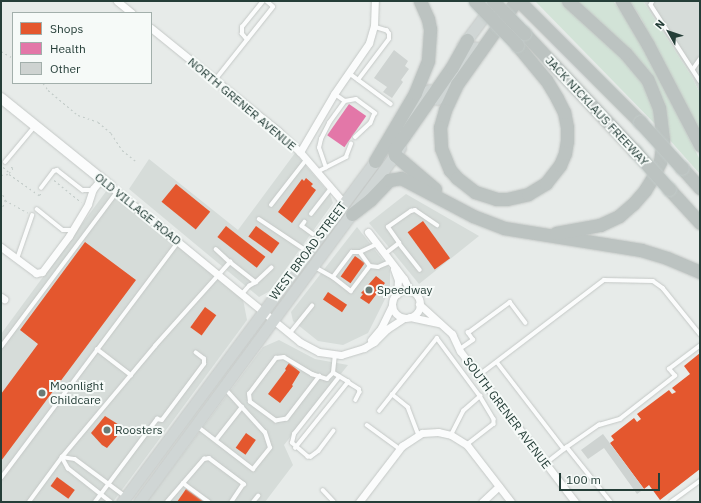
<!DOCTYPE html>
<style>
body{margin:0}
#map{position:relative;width:701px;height:503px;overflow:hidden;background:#e7ebe9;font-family:"IBM Plex Sans",sans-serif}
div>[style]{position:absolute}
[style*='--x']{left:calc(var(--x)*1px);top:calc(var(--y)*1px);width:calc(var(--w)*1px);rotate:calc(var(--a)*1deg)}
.built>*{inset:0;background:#d6dcd9}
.green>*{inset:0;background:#d2e3d7}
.shops>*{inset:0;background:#e4572e;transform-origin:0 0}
.health>*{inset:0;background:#e377a8;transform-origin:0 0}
.building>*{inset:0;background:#ced3d1}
.path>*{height:1px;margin-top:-0.5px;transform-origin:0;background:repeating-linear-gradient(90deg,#c2cbc8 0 2px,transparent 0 5px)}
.roads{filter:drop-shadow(0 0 1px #c4c8c6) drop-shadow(0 0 1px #c4c8c6)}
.lane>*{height:3.5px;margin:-1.75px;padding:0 1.75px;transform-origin:1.75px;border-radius:1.75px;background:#fbfcfc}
.street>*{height:7px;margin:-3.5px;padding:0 3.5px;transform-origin:3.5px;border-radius:3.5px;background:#fbfcfc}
.street>.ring{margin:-3.5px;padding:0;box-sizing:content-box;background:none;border:7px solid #fbfcfc;border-radius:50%}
.secondary>*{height:10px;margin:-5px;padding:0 5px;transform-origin:5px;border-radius:5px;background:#fbfcfc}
.primary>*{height:11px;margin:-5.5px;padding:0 5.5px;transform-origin:5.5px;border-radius:5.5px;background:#d0d6d5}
.highway>*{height:13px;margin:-6.5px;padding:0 6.5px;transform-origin:6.5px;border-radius:6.5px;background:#bcc3c1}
.bridges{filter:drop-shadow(0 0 1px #c2cac8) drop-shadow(0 0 1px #c2cac8)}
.highway-bridge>*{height:13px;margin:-6.5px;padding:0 6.5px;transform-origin:6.5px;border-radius:6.5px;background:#bcc3c1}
.dots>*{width:11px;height:11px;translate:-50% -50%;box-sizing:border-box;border:2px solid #f6faf8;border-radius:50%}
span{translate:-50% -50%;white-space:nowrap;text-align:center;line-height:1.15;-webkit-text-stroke:4px #f6faf8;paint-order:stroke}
.street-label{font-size:12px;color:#253e38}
.poi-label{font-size:12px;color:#253e38}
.left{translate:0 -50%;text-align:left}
.frame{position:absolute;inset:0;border:2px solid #253e38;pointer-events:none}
.legend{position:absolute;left:12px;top:12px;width:140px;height:72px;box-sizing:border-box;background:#f6faf8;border:1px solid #a2afab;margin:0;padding:5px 7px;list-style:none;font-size:12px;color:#253e38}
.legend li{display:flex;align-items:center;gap:8px;height:20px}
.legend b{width:20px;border:1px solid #a2afab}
.north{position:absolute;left:649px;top:12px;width:40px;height:40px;-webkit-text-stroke:3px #f6faf8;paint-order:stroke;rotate:310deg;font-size:11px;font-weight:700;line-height:16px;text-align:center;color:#253e38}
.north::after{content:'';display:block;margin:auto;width:14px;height:18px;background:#253e38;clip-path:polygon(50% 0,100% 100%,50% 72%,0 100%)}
.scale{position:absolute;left:559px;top:473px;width:101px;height:18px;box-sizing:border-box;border:2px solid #253e38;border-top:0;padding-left:5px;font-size:12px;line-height:14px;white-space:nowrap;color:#253e38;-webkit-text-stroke:3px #f6faf8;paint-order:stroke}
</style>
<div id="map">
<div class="built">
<div style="clip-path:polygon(643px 1px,700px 1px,700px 94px,692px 77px)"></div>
<div style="clip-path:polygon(295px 153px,330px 194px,333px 203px,270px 291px,259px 297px,129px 189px,149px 159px,238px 230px)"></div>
<div style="clip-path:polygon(110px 186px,242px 294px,247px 320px,113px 502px,1px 502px,1px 334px)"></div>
<div style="clip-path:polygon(406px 194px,479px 236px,419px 284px,369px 223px)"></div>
<div style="clip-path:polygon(357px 227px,390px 269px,390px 289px,368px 333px,343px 345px,318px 341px,293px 321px,291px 312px)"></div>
<div style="clip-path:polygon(279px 340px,315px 359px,348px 365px,284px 445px,293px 465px,265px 502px,147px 502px,263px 347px)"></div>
</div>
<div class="green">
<div style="clip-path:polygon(535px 1px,561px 1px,624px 56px,651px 94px,658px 127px)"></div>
<div style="clip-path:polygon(576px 1px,613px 1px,620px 10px,647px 54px,700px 160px,700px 174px,667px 137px,660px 97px)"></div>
<div style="clip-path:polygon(630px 1px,643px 1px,692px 77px,700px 94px,700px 141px,642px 20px)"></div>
</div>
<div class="shops">
<div style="clip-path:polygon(306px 178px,313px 184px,311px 186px,316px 190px,292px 223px,278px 212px,302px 179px,304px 181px)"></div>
<div style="left:176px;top:184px;width:44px;height:23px;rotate:39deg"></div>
<div style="left:423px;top:221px;width:46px;height:19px;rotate:54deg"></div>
<div style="left:226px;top:226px;width:50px;height:14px;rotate:38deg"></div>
<div style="left:256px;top:226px;width:29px;height:13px;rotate:36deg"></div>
<div style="clip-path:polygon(85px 242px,136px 280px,1px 461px,1px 394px,38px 344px,20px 330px)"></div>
<div style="left:355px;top:256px;width:12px;height:25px;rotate:35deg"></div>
<div style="clip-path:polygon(376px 276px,385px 283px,369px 304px,360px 298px,363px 294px,361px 293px)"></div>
<div style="left:328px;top:292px;width:23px;height:9px;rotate:34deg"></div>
<div style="left:205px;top:307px;width:14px;height:25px;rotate:36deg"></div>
<div style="clip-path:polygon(700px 353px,700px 469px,660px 500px,649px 485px,644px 489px,610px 443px,614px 440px,611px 436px,634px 418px,637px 422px,641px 419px,637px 414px,669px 390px,672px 394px,676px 392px,672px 388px,690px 374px,684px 366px)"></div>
<div style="clip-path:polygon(289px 363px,300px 372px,292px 385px,293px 386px,280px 403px,268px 394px,286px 370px,285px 369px)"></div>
<div style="clip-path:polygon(105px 416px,124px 428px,107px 448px,102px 445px,91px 433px)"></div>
<div style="left:246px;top:433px;width:12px;height:18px;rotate:35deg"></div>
<div style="left:57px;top:477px;width:22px;height:11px;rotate:36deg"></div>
<div style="clip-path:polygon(186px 489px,204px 502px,177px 502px)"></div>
</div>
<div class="health">
<div style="left:349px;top:104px;width:21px;height:38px;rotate:35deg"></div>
</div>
<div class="building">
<div style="clip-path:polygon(394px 50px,408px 61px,405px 66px,409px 69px,401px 80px,403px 82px,392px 98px,383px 92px,387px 87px,374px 78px)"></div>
<div style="clip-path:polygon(603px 434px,644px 489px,637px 494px,604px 448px,588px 459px,581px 450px)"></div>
</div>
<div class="path">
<div style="--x:1;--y:51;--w:14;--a:30"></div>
<div style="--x:43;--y:83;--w:9;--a:54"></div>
<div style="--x:48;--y:90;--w:39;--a:40"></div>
<div style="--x:78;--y:115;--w:21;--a:19"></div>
<div style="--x:98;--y:122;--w:17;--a:40"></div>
<div style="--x:111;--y:133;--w:20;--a:57"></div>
<div style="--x:122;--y:150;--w:19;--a:39"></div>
<div style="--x:3;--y:167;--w:9;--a:41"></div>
<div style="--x:9;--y:173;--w:6;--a:-51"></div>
<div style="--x:13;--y:168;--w:4;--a:-146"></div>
<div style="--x:1;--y:175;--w:8;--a:-7"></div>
<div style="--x:9;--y:174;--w:37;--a:35"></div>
<div style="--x:39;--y:195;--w:4;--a:-34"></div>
<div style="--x:54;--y:180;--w:35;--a:39"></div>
<div style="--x:1;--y:190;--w:11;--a:68"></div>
<div style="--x:5;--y:200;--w:26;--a:29"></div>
<div style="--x:1;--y:211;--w:11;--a:-68"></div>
</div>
<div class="roads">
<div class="lane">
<div style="--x:653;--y:1;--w:4;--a:117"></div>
<div style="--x:651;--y:5;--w:90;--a:57.2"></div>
<div style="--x:247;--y:40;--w:8;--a:-130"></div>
<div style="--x:242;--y:34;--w:7;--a:-90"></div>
<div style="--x:242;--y:27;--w:33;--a:-51"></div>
<div style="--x:693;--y:69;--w:12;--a:-55"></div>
<div style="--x:349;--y:73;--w:52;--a:36.4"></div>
<div style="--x:215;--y:80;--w:93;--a:-51.5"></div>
<div style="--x:273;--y:7;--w:9;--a:-139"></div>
<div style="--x:358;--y:80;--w:51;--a:-52.9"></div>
<div style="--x:389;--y:39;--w:5;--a:-90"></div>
<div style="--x:389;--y:34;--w:4;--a:-124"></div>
<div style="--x:387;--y:31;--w:14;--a:-163"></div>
<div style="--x:335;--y:94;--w:12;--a:35"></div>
<div style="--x:5;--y:162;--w:47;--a:-50.2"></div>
<div style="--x:326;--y:168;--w:21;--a:-109"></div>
<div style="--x:319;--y:148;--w:9;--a:-77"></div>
<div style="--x:321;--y:139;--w:18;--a:-63"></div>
<div style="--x:329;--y:123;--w:27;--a:-54"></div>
<div style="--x:345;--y:101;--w:11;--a:-10"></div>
<div style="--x:356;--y:99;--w:24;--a:36"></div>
<div style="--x:375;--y:113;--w:11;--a:112"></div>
<div style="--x:371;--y:123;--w:21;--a:137"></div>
<div style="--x:317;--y:172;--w:33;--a:-27"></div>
<div style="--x:346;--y:157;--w:14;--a:-69"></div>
<div style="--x:41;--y:188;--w:21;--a:-53"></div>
<div style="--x:54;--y:171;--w:3;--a:-18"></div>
<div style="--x:57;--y:170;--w:33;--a:38"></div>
<div style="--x:83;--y:190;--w:9;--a:0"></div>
<div style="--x:271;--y:205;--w:58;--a:-52"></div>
<div style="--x:37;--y:209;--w:33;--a:39"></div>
<div style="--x:63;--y:230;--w:9;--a:0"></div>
<div style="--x:311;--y:214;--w:33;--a:-52"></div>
<div style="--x:259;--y:219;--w:58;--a:33.7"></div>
<div style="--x:305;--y:222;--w:5;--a:127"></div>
<div style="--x:302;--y:226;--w:19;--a:36"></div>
<div style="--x:399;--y:243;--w:34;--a:52"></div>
<div style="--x:216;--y:249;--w:19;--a:43"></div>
<div style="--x:360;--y:252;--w:19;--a:-25"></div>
<div style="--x:385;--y:254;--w:18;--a:-38"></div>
<div style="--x:399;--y:243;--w:19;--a:-125"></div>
<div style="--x:388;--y:227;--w:28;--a:-35"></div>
<div style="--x:411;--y:211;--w:4;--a:-14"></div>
<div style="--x:415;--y:210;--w:27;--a:34"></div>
<div style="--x:17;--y:259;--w:46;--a:-70.8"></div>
<div style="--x:315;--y:267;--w:21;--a:29"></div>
<div style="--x:333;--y:277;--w:23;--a:38"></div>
<div style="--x:351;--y:291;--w:31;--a:-53"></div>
<div style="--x:370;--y:266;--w:8;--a:7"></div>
<div style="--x:378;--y:267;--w:13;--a:-23"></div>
<div style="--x:333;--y:277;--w:31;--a:-53"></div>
<div style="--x:352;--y:252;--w:8;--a:0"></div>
<div style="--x:360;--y:252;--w:17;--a:54"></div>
<div style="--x:242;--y:294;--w:11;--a:-49"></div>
<div style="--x:249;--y:286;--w:8;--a:-30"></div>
<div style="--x:290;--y:333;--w:35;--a:-51"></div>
<div style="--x:1;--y:347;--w:194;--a:-53.2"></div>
<div style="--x:97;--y:349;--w:43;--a:37.4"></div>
<div style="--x:460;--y:349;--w:16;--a:-35"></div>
<div style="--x:473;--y:340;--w:9;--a:-126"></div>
<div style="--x:468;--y:333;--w:52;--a:-36.4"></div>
<div style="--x:510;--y:302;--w:26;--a:53"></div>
<div style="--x:497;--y:362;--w:110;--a:52.4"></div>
<div style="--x:320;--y:376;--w:54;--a:127.5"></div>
<div style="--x:287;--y:419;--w:11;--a:170"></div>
<div style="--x:276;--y:421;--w:32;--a:-144"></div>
<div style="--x:250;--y:402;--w:8;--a:-97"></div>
<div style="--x:249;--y:394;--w:45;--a:-53.1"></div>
<div style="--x:276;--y:358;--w:8;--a:-7"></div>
<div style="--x:284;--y:357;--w:33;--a:31"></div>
<div style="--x:312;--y:374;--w:16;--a:18"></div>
<div style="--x:327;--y:379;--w:8;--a:-45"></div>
<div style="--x:333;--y:373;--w:18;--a:-84"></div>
<div style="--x:478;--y:376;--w:158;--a:-37.3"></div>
<div style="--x:604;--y:280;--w:49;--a:1.2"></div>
<div style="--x:653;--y:281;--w:12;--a:35"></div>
<div style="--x:663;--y:288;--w:59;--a:51.2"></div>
<div style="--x:348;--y:382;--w:13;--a:32"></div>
<div style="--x:359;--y:389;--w:3;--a:72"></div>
<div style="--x:360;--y:392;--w:9;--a:117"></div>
<div style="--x:392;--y:394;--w:21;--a:39"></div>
<div style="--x:408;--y:407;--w:30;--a:69"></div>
<div style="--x:379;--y:411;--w:93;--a:-51.5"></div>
<div style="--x:437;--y:338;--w:72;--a:53.4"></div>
<div style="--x:480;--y:396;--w:27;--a:59"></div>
<div style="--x:494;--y:419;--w:5;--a:90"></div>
<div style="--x:494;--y:424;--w:34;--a:142"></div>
<div style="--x:367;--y:425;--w:41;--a:36"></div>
<div style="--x:197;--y:426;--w:71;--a:37.5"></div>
<div style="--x:253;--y:469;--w:27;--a:-51"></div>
<div style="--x:270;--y:448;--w:16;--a:-108"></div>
<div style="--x:265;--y:433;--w:59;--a:-132.3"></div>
<div style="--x:334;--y:431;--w:25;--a:127"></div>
<div style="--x:319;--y:451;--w:10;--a:143"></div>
<div style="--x:311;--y:457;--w:3;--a:180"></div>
<div style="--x:308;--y:457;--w:21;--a:-139"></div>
<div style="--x:292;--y:443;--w:9;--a:-77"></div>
<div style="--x:294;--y:434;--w:73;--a:-51.7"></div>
<div style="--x:451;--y:435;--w:27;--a:-63"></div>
<div style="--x:463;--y:411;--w:23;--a:-41"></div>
<div style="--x:216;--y:440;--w:42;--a:-51.8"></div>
<div style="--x:567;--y:447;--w:39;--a:-35"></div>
<div style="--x:599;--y:425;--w:22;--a:-16"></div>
<div style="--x:620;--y:419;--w:70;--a:-38"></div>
<div style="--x:675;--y:376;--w:9;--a:-131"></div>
<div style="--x:669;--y:369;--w:39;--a:-37"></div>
<div style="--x:295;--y:448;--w:85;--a:-51.2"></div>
<div style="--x:348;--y:382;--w:17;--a:-149"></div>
<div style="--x:62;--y:457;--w:13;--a:9"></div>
<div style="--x:75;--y:459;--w:62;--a:36.5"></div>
<div style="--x:62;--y:457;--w:13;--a:61"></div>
<div style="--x:68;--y:468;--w:55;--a:38.3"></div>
<div style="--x:545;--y:464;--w:28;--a:-38"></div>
<div style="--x:567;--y:447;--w:70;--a:51.3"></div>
<div style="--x:1;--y:478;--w:295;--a:-53.1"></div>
<div style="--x:183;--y:483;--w:32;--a:36"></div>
<div style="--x:323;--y:490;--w:16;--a:47"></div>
<div style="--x:29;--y:502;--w:56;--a:-53.7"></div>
<div style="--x:62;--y:457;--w:145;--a:-50"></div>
<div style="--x:155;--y:346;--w:113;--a:-48.2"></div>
<div style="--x:230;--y:262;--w:33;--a:38"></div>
<div style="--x:256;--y:282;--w:21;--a:-43"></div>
<div style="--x:95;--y:502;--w:104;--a:-53.2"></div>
<div style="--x:157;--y:419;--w:5;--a:11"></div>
<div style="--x:162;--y:420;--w:70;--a:-53.1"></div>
<div style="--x:204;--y:364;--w:5;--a:-90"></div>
<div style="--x:204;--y:359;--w:10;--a:-143"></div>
<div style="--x:167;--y:502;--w:57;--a:-49.3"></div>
<div style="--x:204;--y:459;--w:5;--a:-11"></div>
<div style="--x:209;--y:458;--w:44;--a:36.6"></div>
<div style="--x:244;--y:484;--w:22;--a:124"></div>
<div style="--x:253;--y:502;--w:8;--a:-50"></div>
<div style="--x:671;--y:502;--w:36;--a:-36"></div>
</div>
<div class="street">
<div style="--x:117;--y:1;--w:19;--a:39"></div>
<div style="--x:151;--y:28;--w:164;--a:39"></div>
<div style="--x:278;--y:131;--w:30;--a:44"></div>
<div style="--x:300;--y:152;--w:67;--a:49.2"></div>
<div style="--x:300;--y:152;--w:67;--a:-59.6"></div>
<div style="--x:334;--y:94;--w:62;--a:-55.5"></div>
<div style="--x:369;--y:43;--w:18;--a:-74"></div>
<div style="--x:374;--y:26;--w:25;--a:-88"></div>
<div style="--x:110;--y:186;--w:246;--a:39.4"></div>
<div style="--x:300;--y:342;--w:21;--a:28"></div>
<div style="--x:319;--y:352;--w:22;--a:8"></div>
<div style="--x:341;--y:355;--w:24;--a:-17"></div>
<div style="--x:364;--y:348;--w:12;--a:-31"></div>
<div style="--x:374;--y:342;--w:18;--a:-45"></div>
<div style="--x:387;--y:329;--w:20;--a:-33"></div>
<div style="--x:368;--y:232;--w:59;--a:52.5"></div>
<div style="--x:404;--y:279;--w:13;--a:63"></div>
<div style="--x:1;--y:247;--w:44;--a:36.6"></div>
<div style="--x:36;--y:273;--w:6;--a:-9"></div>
<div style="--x:42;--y:272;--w:45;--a:-53.1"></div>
<div style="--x:69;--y:236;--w:37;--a:-59"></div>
<div style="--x:88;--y:204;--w:16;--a:-72"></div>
<div style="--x:93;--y:189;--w:13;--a:-51"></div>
<div style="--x:394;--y:269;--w:12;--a:70"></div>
<div style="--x:398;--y:280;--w:14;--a:94"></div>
<div class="ring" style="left:392px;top:290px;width:21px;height:21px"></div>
<div style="--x:1;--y:297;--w:4;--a:34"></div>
<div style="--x:419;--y:304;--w:45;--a:42.3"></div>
<div style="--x:452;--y:334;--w:19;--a:65"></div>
<div style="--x:460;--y:351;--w:190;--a:52.7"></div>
<div style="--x:410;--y:317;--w:30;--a:12"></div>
<div style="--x:371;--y:340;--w:16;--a:-50"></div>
<div style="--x:381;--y:328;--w:25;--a:-64"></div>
<div style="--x:359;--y:502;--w:71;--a:-52.5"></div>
<div style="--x:402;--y:446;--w:24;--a:-33"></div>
<div style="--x:422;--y:433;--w:16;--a:-4"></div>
<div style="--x:438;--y:432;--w:13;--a:13"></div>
<div style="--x:451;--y:435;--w:19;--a:32"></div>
<div style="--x:467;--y:445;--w:72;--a:52.3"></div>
<div style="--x:482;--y:502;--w:23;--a:-43"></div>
</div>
<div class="secondary">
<div style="--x:1;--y:98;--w:140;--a:38.9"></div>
</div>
<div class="primary">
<div style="--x:462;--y:46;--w:49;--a:-53.4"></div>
<div style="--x:437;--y:99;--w:64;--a:-53.8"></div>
<div style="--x:400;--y:127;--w:47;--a:-51.9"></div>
<div style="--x:122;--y:502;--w:433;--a:-53.4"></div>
<div style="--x:139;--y:502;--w:440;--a:-53.6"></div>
</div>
<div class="highway">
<div style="--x:516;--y:1;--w:102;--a:125.4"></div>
<div style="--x:457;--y:84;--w:29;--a:115"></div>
<div style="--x:445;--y:110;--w:18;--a:106"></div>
<div style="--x:440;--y:127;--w:21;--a:87"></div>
<div style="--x:441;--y:148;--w:24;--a:68"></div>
<div style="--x:450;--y:170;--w:11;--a:49"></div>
<div style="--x:457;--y:178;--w:23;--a:38"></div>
<div style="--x:475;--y:192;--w:22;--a:18"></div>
<div style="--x:496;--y:199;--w:11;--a:0"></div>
<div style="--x:507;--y:199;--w:22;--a:-13"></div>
<div style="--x:528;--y:194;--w:21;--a:-31"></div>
<div style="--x:546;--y:183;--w:23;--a:-52"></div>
<div style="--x:560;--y:165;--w:13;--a:-67"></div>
<div style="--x:565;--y:153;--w:12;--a:-81"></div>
<div style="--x:567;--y:141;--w:14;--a:-90"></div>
<div style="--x:567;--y:127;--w:15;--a:-101"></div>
<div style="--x:564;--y:112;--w:16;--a:-117"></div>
<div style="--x:557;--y:98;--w:21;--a:-121"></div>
<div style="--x:546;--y:80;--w:45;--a:-129.6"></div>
<div style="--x:519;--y:1;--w:171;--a:45"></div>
<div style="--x:622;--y:1;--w:51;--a:59.4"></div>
<div style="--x:648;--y:45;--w:113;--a:62.5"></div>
<div style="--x:524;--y:33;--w:162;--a:46.8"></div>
<div style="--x:375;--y:161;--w:79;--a:-59.5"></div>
<div style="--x:415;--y:93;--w:35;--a:-68"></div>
<div style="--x:428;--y:60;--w:31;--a:-86"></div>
<div style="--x:430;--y:29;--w:10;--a:-101"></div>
<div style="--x:428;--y:19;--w:20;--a:-114"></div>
<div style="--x:682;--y:168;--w:27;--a:48"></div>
<div style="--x:435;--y:189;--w:52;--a:-139.6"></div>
<div style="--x:395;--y:155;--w:5;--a:-101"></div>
<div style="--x:394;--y:150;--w:101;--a:-55.1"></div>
<div style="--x:452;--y:67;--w:31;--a:-61"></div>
<div style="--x:669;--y:189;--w:46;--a:47.6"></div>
<div style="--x:352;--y:214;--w:23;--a:-38"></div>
<div style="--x:370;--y:200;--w:28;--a:-46"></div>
<div style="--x:389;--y:180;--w:12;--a:-9"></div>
<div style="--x:401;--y:178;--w:81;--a:27.8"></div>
<div style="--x:473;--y:216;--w:33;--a:21"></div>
<div style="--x:504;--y:228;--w:139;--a:9.1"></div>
<div style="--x:641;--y:250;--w:27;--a:17"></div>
<div style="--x:667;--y:258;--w:36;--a:23"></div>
<div style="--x:556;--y:233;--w:45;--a:-10.3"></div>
<div style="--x:600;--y:225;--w:21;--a:-25"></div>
<div style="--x:619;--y:216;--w:18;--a:-41"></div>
<div style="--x:633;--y:204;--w:18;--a:-49"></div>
<div style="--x:645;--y:190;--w:15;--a:-58"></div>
<div style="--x:653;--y:177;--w:17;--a:-65"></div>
<div style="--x:660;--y:162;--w:22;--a:-82"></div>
<div style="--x:663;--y:140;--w:32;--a:-97"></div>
<div style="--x:659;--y:108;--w:31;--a:-112"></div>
<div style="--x:647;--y:79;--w:34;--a:-130"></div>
<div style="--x:625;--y:53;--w:77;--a:-137.6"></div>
</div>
</div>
<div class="bridges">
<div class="highway-bridge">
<div style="--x:475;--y:1;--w:61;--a:46.3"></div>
<div style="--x:493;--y:1;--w:45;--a:45.9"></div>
<div style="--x:640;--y:122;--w:62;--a:47.6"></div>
<div style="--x:635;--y:151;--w:51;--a:48.2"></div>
</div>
</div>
<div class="dots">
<div style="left:369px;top:290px;background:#697b76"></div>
<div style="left:42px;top:393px;background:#697b76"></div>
<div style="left:107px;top:430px;background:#697b76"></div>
</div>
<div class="street-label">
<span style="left:242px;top:104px;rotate:40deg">NORTH GRENER AVENUE</span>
<span style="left:597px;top:111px;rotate:47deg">JACK NICKLAUS FREEWAY</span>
<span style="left:138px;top:209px;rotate:39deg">OLD VILLAGE ROAD</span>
<span style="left:308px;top:251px;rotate:-53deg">WEST BROAD STREET</span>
<span style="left:507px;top:413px;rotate:53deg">SOUTH GRENER AVENUE</span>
</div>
<div class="poi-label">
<span class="left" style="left:377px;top:290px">Speedway</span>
<span class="left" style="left:50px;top:393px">Moonlight<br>Childcare</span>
<span class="left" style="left:115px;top:430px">Roosters</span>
</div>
<div class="frame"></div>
<ul class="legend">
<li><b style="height:11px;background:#e4572e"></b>Shops</li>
<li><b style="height:11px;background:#e377a8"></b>Health</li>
<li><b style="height:11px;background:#ced3d1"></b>Other</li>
</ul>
<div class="north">N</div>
<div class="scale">100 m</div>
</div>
